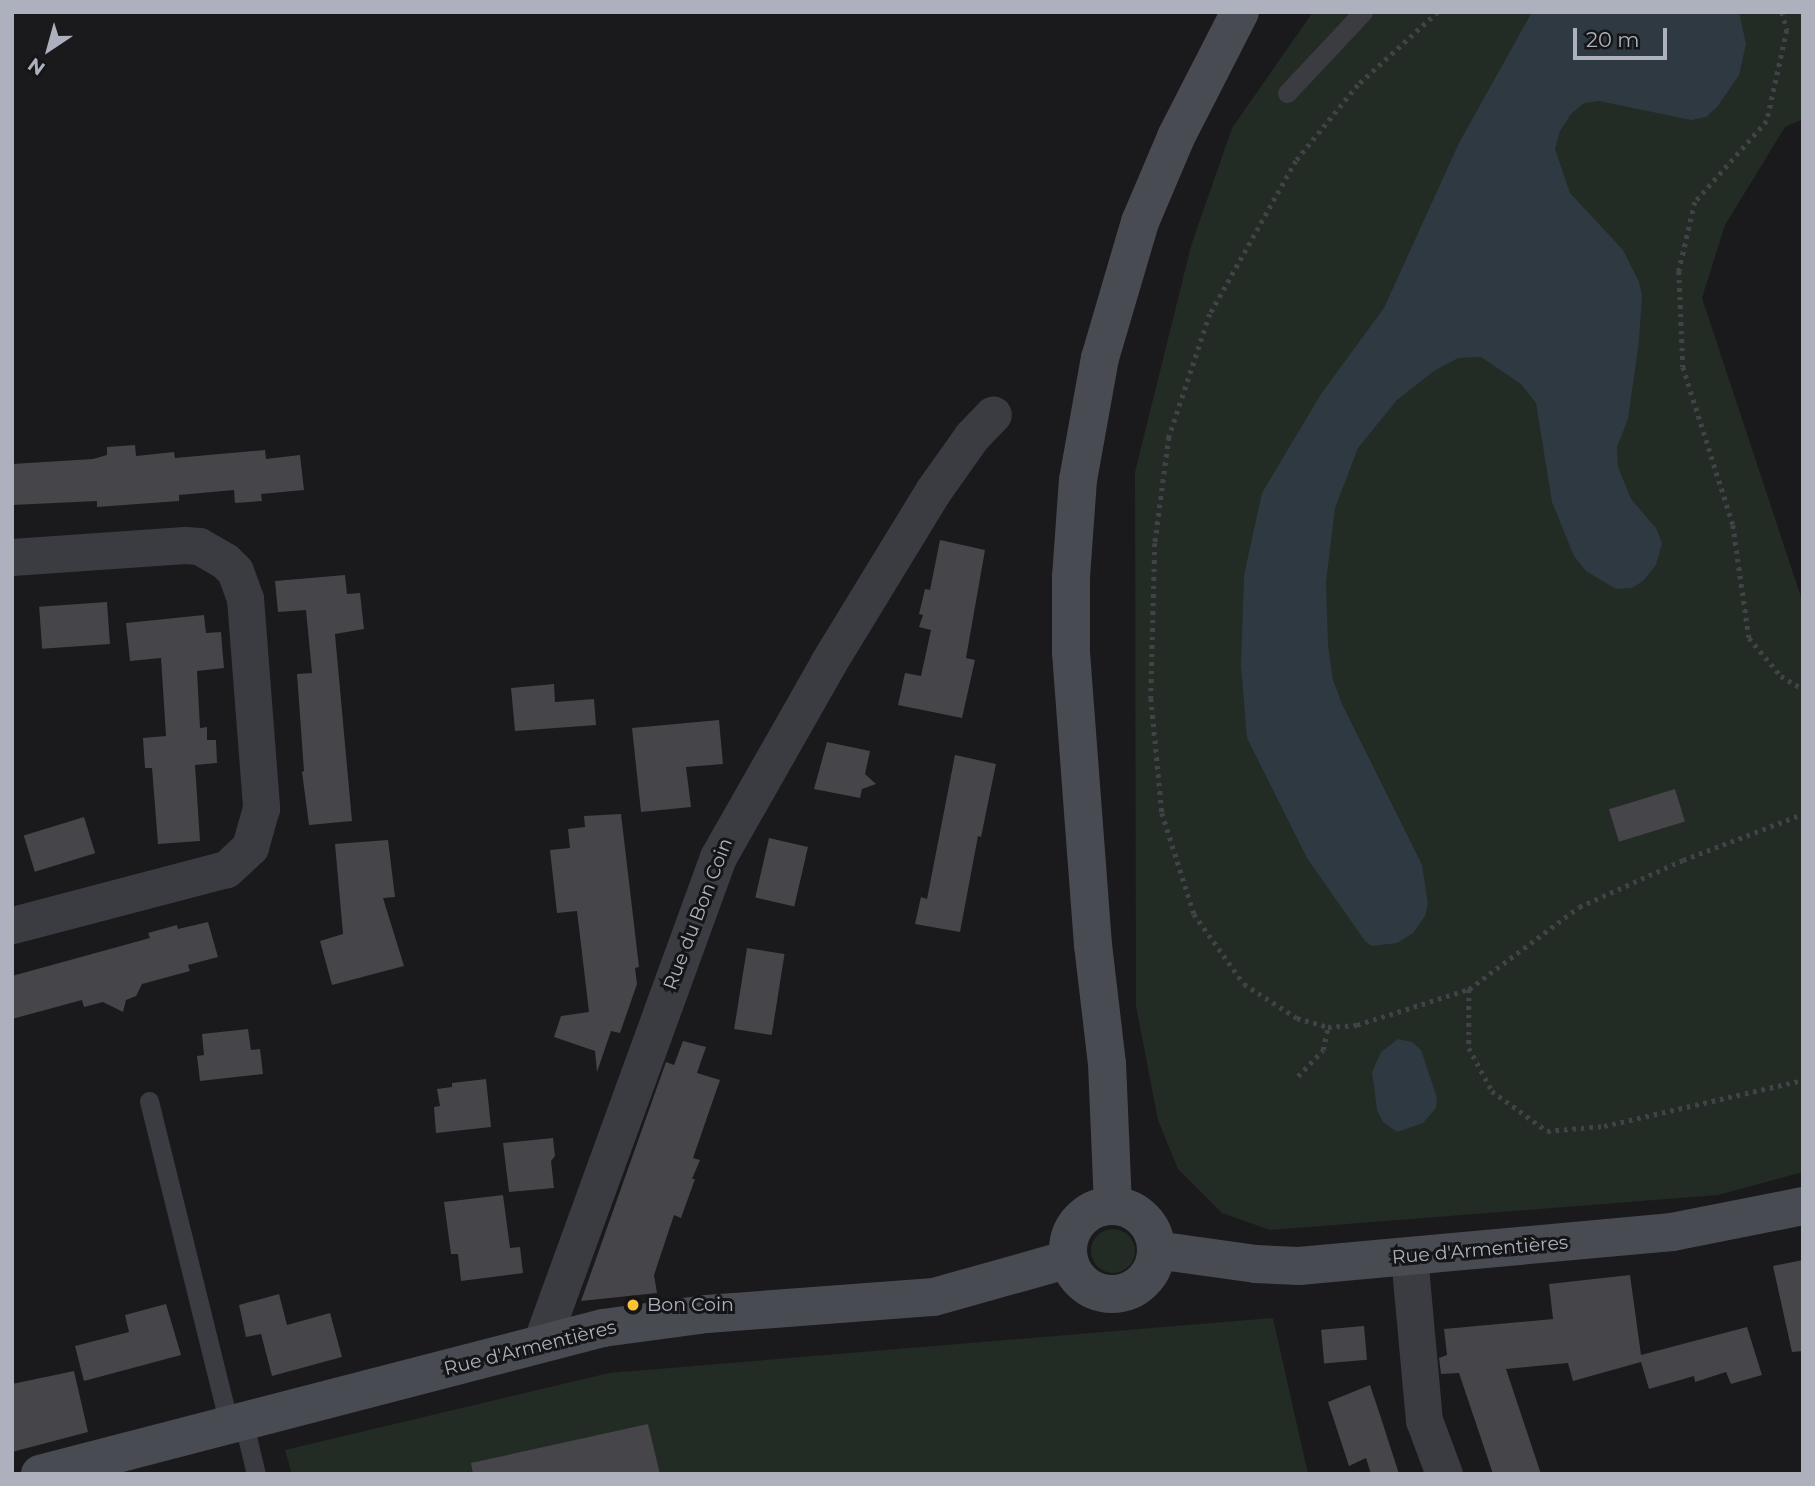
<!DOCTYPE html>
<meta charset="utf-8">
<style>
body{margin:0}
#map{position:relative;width:1815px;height:1486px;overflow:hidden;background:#1a1a1d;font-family:Montserrat,sans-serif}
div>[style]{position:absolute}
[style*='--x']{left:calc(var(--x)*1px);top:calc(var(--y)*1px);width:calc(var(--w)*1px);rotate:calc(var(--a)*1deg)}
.green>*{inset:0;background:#222b24}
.round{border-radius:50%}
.water>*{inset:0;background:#2f3942}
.building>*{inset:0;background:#45454a;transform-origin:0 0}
.path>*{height:4.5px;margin-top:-2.25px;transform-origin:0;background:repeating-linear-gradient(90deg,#414349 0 3.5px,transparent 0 8.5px)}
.lane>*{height:19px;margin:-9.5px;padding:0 9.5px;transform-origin:9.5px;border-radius:9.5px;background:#3b3c42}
.street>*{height:37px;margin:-18.5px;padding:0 18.5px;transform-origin:18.5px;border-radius:18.5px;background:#3b3c42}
.secondary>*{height:38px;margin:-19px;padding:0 19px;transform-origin:19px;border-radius:19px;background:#494b52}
.secondary>.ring{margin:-19px;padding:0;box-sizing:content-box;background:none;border:38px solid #494b52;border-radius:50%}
.dots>*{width:19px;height:19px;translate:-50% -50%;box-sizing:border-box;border:4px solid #151518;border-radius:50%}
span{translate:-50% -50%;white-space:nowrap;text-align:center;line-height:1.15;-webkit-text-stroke:6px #151518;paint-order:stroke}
.street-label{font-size:19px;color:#acb1bd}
.poi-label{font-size:19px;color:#acb1bd}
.left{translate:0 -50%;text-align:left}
.frame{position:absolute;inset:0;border:14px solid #acb1bd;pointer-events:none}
.north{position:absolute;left:14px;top:14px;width:70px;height:70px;-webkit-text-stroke:5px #151518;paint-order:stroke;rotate:216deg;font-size:19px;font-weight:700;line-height:28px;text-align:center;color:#acb1bd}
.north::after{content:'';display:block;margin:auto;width:24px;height:32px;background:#acb1bd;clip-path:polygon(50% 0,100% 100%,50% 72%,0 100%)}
.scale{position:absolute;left:1573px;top:28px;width:94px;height:32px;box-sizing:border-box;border:4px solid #acb1bd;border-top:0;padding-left:9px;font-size:21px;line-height:24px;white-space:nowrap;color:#acb1bd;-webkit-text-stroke:5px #151518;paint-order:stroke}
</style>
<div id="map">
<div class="green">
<div style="clip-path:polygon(1313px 12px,1803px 12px,1803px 119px,1785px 127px,1725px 225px,1702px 298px,1803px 603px,1803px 1172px,1718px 1195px,1270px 1230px,1222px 1213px,1178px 1169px,1158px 1120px,1136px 1006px,1135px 472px,1191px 246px,1232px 128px)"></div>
<div class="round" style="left:1091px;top:1229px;width:44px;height:44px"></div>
<div style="clip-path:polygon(1273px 1318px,1308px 1474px,292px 1474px,285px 1450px,609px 1373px)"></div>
</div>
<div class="water">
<div style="clip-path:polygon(1532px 12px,1739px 12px,1746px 44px,1739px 75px,1717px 107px,1706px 117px,1691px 120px,1599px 101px,1584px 103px,1571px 114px,1560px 131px,1555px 149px,1570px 193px,1623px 250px,1639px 282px,1642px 296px,1639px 341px,1628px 419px,1617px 447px,1618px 467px,1631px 499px,1656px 528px,1662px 543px,1656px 565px,1643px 581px,1632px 588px,1616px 589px,1586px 571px,1574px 556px,1552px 502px,1536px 403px,1521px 384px,1481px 357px,1458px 358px,1434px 371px,1397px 400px,1358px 448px,1335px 508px,1326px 582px,1328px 646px,1333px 680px,1342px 704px,1422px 865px,1428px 904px,1425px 916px,1413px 933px,1397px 943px,1372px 946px,1365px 941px,1307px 858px,1247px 738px,1241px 666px,1244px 575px,1262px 493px,1321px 394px,1384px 308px,1459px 143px)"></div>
<div style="clip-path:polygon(1398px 1039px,1412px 1042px,1421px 1050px,1437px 1098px,1436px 1108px,1423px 1123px,1397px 1132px,1383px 1122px,1377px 1110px,1372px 1072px,1381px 1052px)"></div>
</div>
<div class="building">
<div style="clip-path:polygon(135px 445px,136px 456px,174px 452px,175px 458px,265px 450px,266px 459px,300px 455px,304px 490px,261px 494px,262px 501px,235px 503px,234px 490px,179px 495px,179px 501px,97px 507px,97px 501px,12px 505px,12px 464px,93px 459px,107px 455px,107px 447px)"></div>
<div style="clip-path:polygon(940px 540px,985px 550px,966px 658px,975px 660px,962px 718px,898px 705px,905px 673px,921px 676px,931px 630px,919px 627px,923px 615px,919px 614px,925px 589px,930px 590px)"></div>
<div style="clip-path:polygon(345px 575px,347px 594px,360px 593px,364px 629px,335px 634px,352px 821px,309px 825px,302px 772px,304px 771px,297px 674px,312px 673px,306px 610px,278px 612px,275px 581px)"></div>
<div style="left:107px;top:602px;width:42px;height:68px;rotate:86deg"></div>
<div style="clip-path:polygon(204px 615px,206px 633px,221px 632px,222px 645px,224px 668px,197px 671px,200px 728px,207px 727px,207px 740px,216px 740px,217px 763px,195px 765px,200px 841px,158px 844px,152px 768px,145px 768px,143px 738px,166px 736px,161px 658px,130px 661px,126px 623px)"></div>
<div style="clip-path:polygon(554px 684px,555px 702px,594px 699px,596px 725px,515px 731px,511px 688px)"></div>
<div style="clip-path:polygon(719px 720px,723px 764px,686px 767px,691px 807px,641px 812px,632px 728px)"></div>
<div style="clip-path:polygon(827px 742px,870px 751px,865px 774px,876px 784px,862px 789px,860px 798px,814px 789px)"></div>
<div style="clip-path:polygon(955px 755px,996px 764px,981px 837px,978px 836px,960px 932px,915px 924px,921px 897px,927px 899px)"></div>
<div style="left:1675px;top:789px;width:34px;height:69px;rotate:73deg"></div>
<div style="clip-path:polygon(621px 814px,639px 967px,635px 968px,637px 984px,620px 1033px,611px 1031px,597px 1072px,595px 1051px,554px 1037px,561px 1016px,589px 1012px,577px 911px,557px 913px,550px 850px,570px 848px,568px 829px,585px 827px,584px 816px)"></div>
<div style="left:84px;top:817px;width:38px;height:63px;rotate:73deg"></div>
<div style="left:769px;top:838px;width:40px;height:61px;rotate:13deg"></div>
<div style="clip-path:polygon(388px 840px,395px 897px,383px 898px,404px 966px,332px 985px,320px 941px,343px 934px,335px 844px)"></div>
<div style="clip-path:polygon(208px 922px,218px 957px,188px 965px,190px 971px,142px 984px,136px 996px,126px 1000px,123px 1012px,103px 1002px,84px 1007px,82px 1000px,12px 1019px,12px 976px,150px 938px,148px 933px,177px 925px,178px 929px)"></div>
<div style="left:747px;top:948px;width:38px;height:82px;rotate:9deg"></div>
<div style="clip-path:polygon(248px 1029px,251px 1050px,260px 1049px,263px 1074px,200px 1081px,197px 1056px,204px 1055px,202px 1034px)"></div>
<div style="clip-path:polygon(683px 1041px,706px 1047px,697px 1073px,720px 1080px,693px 1158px,700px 1160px,692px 1179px,695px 1179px,681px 1218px,674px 1215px,654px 1275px,657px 1293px,581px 1301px,666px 1062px,674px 1065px)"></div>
<div style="clip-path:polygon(486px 1079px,491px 1127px,436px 1133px,434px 1107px,440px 1106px,437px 1089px,452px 1087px,452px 1083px)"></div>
<div style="clip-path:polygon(553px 1138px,555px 1156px,551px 1161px,554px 1188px,509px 1192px,503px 1143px)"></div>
<div style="clip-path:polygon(503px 1195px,510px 1248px,520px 1247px,523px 1273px,461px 1281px,458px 1254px,451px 1254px,444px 1202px)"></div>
<div style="clip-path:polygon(1803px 1260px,1803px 1351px,1792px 1352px,1773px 1266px)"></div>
<div style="clip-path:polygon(1630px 1275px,1641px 1355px,1747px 1327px,1762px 1375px,1731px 1384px,1726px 1372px,1695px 1382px,1694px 1376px,1649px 1389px,1641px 1362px,1573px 1381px,1568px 1363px,1506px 1369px,1541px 1474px,1493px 1474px,1459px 1373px,1441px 1374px,1439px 1358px,1447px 1355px,1444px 1329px,1553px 1319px,1549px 1284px)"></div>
<div style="clip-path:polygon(279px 1294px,287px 1325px,330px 1313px,342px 1357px,272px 1376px,261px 1334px,246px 1337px,239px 1305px)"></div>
<div style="clip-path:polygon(166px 1304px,181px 1355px,84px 1381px,75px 1346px,129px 1332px,125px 1315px)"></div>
<div style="left:1364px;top:1326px;width:34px;height:43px;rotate:85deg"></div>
<div style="clip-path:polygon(74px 1371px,88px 1432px,12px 1452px,12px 1384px)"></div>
<div style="clip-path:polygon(1370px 1385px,1381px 1418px,1399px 1474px,1371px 1474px,1366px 1458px,1349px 1466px,1328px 1402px)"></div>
<div style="clip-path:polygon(648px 1424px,660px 1474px,473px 1474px,471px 1463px)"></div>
</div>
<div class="path">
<div style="--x:1438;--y:12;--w:108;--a:137.6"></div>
<div style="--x:1358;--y:85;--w:98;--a:129.2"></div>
<div style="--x:1296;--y:161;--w:176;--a:119.3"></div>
<div style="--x:1210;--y:314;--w:130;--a:108.4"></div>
<div style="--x:1169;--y:437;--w:107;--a:97.5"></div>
<div style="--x:1155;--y:543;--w:155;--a:91.5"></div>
<div style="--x:1151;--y:698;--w:116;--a:84.5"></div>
<div style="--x:1162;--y:813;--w:106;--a:72.4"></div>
<div style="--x:1194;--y:914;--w:86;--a:54.5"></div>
<div style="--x:1244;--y:984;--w:63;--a:32.7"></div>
<div style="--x:1297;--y:1018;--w:32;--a:16"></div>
<div style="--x:1328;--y:1027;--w:29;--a:-4"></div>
<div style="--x:1357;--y:1025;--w:118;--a:-17.8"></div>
<div style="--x:1469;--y:989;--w:137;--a:-36.7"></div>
<div style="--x:1579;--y:907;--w:114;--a:-24.3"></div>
<div style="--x:1683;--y:860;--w:129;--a:-21"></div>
<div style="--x:1782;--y:12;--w:19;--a:74"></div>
<div style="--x:1787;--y:30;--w:93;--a:102.4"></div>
<div style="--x:1767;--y:121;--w:108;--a:131.6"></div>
<div style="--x:1695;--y:202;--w:71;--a:103.1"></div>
<div style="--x:1679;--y:271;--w:96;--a:87.6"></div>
<div style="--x:1683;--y:367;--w:166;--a:72.4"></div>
<div style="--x:1733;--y:525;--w:114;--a:81.9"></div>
<div style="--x:1749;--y:638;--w:50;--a:49.9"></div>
<div style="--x:1781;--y:676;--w:26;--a:31"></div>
<div style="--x:1469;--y:989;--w:59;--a:90"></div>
<div style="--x:1469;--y:1048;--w:49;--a:61.9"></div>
<div style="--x:1492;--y:1091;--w:68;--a:36"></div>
<div style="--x:1547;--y:1131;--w:57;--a:-5"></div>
<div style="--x:1604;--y:1126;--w:204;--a:-13"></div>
<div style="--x:1298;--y:1076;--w:36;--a:-46"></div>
<div style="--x:1323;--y:1050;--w:24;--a:-78"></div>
</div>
<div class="lane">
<div style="--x:1287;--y:93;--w:111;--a:-46.8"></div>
<div style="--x:149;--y:1101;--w:333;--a:76.1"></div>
<div style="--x:243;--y:1420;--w:56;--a:76.5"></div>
</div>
<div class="street">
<div style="--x:12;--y:557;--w:173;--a:-4"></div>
<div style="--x:185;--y:545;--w:14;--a:4"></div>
<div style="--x:199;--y:546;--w:30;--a:30"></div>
<div style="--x:225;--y:561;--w:14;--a:45"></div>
<div style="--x:235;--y:571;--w:29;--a:70"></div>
<div style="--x:245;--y:598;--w:211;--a:85.6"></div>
<div style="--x:261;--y:808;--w:41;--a:105.8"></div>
<div style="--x:250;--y:847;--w:33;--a:137"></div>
<div style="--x:226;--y:869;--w:221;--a:165.3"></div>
<div style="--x:1409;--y:1256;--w:165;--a:84.8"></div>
<div style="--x:1424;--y:1420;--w:58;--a:69.7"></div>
<div style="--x:541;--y:1343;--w:517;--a:-69.99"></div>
<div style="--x:718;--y:857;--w:223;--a:-60.4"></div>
<div style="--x:828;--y:663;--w:202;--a:-58.6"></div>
<div style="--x:933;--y:491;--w:67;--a:-54.7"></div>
<div style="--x:972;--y:436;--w:30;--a:-46"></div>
</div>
<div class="secondary">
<div style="--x:1113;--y:1206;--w:142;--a:-92.4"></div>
<div style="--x:1107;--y:1064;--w:120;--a:-96.7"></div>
<div style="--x:1093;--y:945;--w:294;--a:-94.3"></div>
<div style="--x:1071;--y:652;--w:75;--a:-90"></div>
<div style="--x:1071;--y:577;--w:97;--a:-85.9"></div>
<div style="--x:1078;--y:480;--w:124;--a:-79.8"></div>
<div style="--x:1100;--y:358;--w:142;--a:-73.6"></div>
<div style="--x:1140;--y:222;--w:92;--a:-67"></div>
<div style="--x:1176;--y:137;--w:140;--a:-62.9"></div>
<div class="ring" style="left:1068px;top:1206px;width:50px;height:50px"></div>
<div style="--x:1156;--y:1250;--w:101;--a:8"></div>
<div style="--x:1256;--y:1264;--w:43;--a:2.7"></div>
<div style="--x:1299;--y:1266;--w:375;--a:-5.2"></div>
<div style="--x:1672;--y:1232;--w:134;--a:-11.2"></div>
<div style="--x:40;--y:1474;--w:582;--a:-14.54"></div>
<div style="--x:603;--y:1328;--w:105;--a:-7.7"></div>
<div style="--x:707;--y:1314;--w:228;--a:-4.3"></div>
<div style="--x:934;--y:1297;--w:140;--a:-15.7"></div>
</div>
<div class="dots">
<div style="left:633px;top:1305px;background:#fac335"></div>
</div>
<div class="street-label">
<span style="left:698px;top:914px;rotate:-69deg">Rue du Bon Coin</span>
<span style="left:1480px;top:1250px;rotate:-5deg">Rue d'Armentières</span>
<span style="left:530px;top:1348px;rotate:-14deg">Rue d'Armentières</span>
</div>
<div class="poi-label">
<span class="left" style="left:647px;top:1305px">Bon Coin</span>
</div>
<div class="frame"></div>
<div class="north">N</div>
<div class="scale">20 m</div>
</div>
